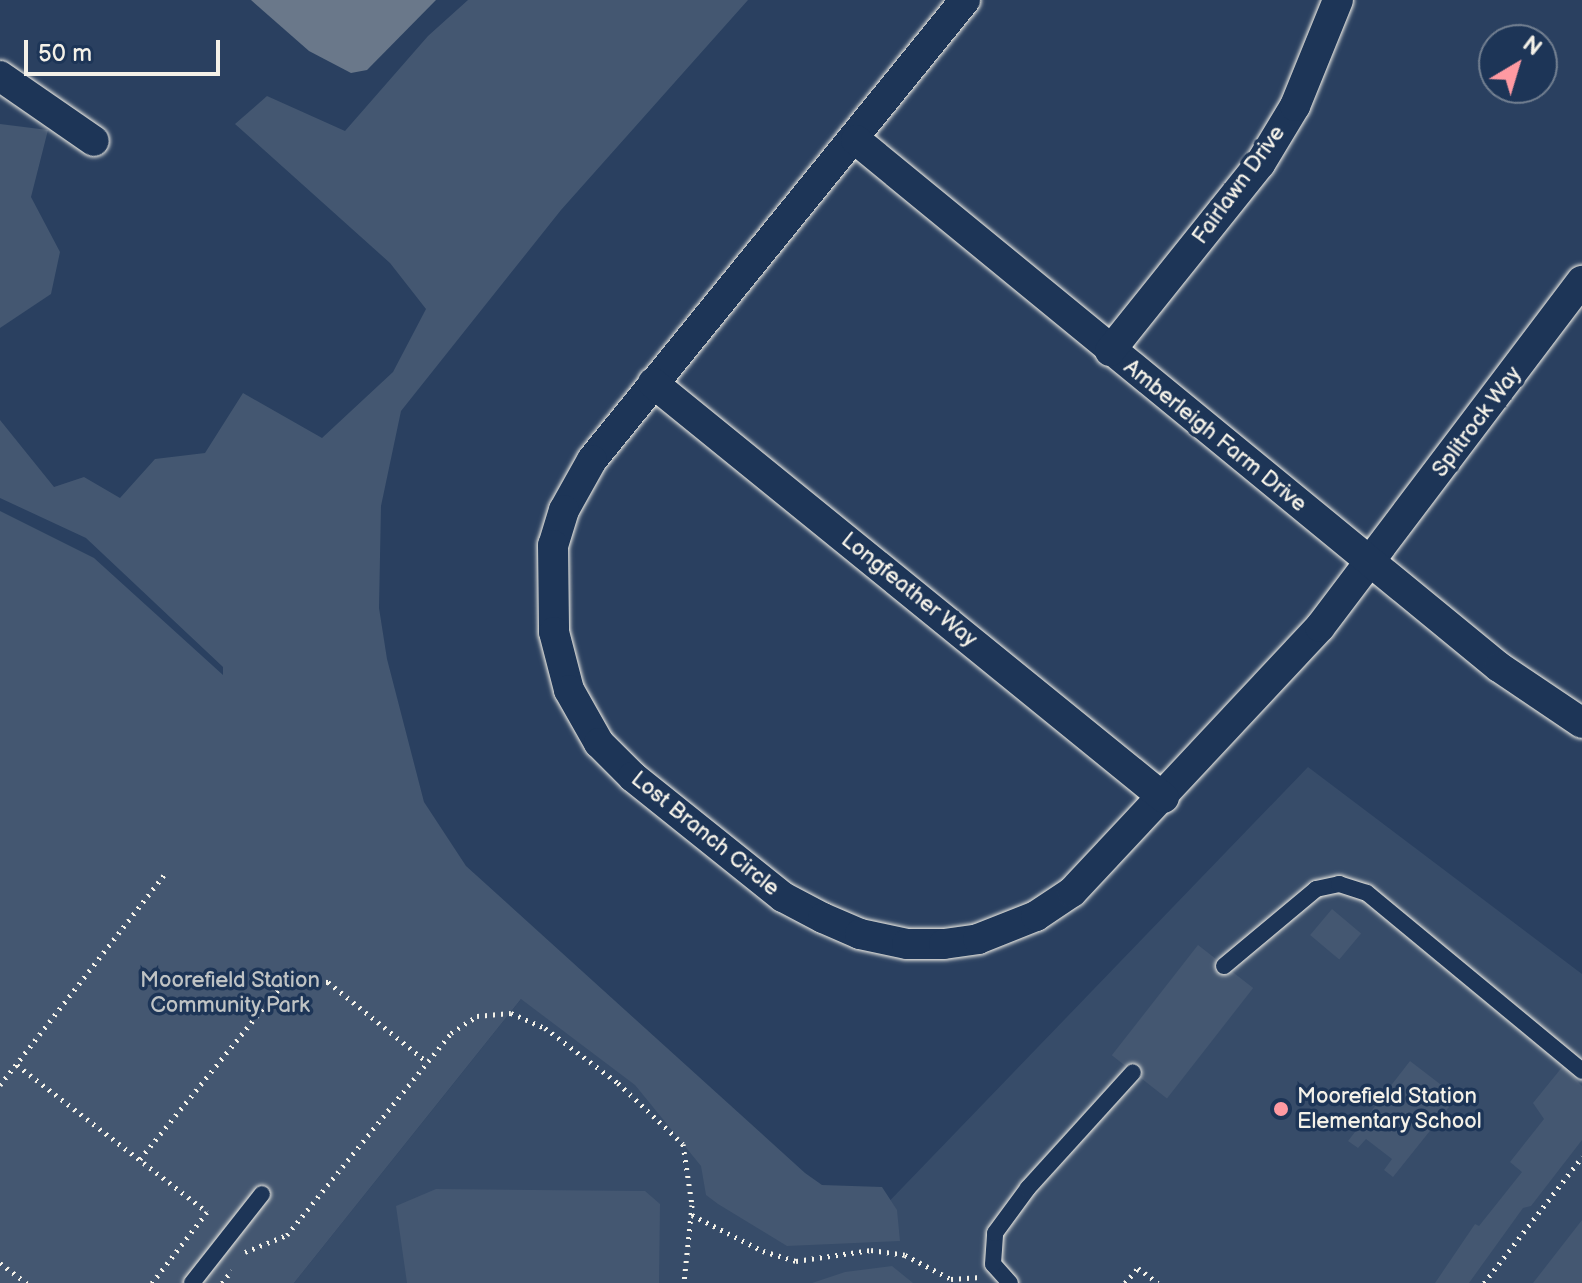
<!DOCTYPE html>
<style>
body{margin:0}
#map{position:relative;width:1582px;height:1283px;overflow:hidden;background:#2a4060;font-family:"Balsamiq Sans",sans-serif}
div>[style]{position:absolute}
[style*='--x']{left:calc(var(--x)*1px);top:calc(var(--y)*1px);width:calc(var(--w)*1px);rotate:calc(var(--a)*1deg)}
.built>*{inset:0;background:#374c69}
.green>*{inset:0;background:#445771;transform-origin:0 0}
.water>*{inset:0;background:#6a788a}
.path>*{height:5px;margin-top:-2.5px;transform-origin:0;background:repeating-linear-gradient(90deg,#f4f1e8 0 2px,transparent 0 8px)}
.roads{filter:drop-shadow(0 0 2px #f4f1e8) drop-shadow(0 0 2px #f4f1e8)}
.service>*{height:16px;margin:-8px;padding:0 8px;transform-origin:8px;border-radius:8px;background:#1d3557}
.minor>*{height:30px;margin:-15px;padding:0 15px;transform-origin:15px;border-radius:15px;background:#1d3557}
.dots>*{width:22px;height:22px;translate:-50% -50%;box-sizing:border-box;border:4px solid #1d3557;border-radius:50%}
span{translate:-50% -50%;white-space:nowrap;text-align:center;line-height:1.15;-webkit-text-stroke:7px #1d3557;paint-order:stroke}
.street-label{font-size:22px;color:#f4f1e8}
.park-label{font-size:22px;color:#bfc3c4}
.poi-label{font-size:22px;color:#f4f1e8}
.left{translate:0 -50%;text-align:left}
.north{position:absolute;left:1478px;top:24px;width:80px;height:80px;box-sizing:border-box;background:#1d3557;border:2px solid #738091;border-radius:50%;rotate:38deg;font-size:22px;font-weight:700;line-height:32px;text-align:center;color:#f4f1e8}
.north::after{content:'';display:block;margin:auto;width:28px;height:36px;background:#ff9aa2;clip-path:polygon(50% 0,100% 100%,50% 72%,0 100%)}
.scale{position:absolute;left:24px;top:40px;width:196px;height:36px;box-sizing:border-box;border:4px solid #f4f1e8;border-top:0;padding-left:10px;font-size:24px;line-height:28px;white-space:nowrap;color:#f4f1e8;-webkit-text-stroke:6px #1d3557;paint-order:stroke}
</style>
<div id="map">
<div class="built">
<div style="clip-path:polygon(1308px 767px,1582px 974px,1582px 1283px,294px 1283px,545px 969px,849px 1243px)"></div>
</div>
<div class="green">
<div style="clip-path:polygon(468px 0,748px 0,561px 210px,401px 411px,381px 506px,379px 608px,387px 659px,424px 802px,466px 866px,805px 1173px,822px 1185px,882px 1187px,897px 1210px,900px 1241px,787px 1246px,718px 1204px,706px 1195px,701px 1166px,635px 1085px,521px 999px,294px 1283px,0 1283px,0 511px,94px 558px,223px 675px,223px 667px,86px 538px,0 498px,0 420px,54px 487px,84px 477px,120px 498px,155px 459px,205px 453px,243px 393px,322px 438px,393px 372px,426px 309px,390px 263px,235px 124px,267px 96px,345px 131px,428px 36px)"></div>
<div style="clip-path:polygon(0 124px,48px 130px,31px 197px,60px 252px,51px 294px,0 328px)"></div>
<div style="left:1332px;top:909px;width:38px;height:34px;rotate:40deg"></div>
<div style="left:1198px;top:945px;width:70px;height:140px;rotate:38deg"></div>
<div style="clip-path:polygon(1410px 1061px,1457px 1097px,1393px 1177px,1384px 1170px,1392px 1159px,1366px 1139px,1358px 1148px,1348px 1141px)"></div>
<div style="clip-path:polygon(1563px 1066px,1582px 1086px,1582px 1140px,1531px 1206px,1523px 1208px,1469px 1283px,1435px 1283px,1475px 1224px,1479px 1226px,1522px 1172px,1510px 1162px,1544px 1119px,1533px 1103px)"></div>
<div style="clip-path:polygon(436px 1189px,645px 1191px,660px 1204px,659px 1283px,407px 1283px,396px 1206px)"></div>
<div style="clip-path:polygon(1582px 1220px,1582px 1283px,1533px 1283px)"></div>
<div style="clip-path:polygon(892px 1266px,913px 1283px,812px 1283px,845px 1272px)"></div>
</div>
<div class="water">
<div style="clip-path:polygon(251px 0,436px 0,367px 70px,351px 73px,309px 51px)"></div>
</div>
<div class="path">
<div style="--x:17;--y:1065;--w:240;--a:37.7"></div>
<div style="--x:207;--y:1212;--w:90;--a:127.8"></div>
<div style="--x:0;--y:1085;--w:268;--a:-52"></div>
<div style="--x:140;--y:1159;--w:231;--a:-50.8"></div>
<div style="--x:286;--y:980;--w:42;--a:2.7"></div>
<div style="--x:328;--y:982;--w:126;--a:38.9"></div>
<div style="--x:692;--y:1215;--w:80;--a:26.9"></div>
<div style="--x:763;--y:1251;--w:34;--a:17"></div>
<div style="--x:796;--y:1261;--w:76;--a:-8.3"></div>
<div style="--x:871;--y:1250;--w:34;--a:8"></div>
<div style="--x:905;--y:1255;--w:52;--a:27.6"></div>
<div style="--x:951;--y:1279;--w:30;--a:-4"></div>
<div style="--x:245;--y:1252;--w:45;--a:-22"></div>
<div style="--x:287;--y:1235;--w:260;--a:-50.9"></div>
<div style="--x:451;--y:1033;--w:31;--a:-33"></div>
<div style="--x:477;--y:1016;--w:34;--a:-5"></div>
<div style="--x:511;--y:1013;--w:37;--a:24"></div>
<div style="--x:545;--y:1028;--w:91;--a:37"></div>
<div style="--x:618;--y:1083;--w:89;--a:43.2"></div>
<div style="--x:683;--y:1144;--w:62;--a:81.6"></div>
<div style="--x:692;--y:1205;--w:78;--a:95.9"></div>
<div style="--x:0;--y:1263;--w:34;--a:37"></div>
<div style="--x:222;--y:1283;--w:16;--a:-52"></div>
<div style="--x:1125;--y:1283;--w:20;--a:-49"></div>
<div style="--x:1138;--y:1268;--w:25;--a:37"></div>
<div style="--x:1484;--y:1283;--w:160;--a:-52.1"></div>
</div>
<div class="roads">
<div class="service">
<div style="--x:1224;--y:966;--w:120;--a:-39.9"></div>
<div style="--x:1316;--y:889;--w:24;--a:-12"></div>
<div style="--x:1339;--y:884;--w:29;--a:18"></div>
<div style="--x:1367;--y:893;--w:279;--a:39.6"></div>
<div style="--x:192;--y:1283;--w:113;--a:-51.8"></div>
<div style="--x:1010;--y:1283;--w:25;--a:-132"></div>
<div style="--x:993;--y:1264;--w:31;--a:-86"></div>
<div style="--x:995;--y:1233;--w:56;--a:-53.7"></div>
<div style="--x:1028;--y:1188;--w:156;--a:-47.8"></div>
</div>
<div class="minor">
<div style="--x:965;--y:0;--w:592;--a:129.04"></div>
<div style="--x:592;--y:460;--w:57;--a:119.2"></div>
<div style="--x:564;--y:510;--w:37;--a:107"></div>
<div style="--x:553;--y:545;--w:87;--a:89.3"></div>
<div style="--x:554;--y:632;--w:60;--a:75.5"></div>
<div style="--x:569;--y:690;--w:61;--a:60.5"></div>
<div style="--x:599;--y:743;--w:48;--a:45"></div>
<div style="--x:633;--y:777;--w:192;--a:38.7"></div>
<div style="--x:783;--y:897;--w:45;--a:27.7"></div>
<div style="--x:823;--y:918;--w:40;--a:23.4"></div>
<div style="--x:860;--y:934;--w:48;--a:12"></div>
<div style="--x:907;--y:944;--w:37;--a:0"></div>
<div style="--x:944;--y:944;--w:34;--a:-8"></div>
<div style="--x:978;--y:939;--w:62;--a:-21.6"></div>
<div style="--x:1036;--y:916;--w:43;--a:-33.7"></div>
<div style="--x:1072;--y:892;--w:363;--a:-46.9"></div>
<div style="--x:1320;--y:627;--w:434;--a:-52.9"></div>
<div style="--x:0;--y:76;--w:114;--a:34.7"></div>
<div style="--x:856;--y:140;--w:831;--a:39.34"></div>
<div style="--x:1499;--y:667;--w:100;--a:34"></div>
<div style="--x:1110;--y:351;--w:240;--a:-51.3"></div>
<div style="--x:1260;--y:164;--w:68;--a:-58.9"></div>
<div style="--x:1295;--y:106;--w:114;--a:-67.9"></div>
<div style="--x:653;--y:383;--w:658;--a:39.08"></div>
</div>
</div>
<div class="dots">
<div style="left:1281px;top:1109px;background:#ff9aa2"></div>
</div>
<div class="street-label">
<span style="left:1239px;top:185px;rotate:-54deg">Fairlawn Drive</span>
<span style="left:1477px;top:422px;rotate:-53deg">Splitrock Way</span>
<span style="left:1215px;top:436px;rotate:39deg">Amberleigh Farm Drive</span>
<span style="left:909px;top:590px;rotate:39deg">Longfeather Way</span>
<span style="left:705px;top:834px;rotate:39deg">Lost Branch Circle</span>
</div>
<div class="park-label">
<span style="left:230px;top:993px">Moorefield Station<br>Community Park</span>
</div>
<div class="poi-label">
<span class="left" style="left:1297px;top:1109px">Moorefield Station<br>Elementary School</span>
</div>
<div class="north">N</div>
<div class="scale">50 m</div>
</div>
